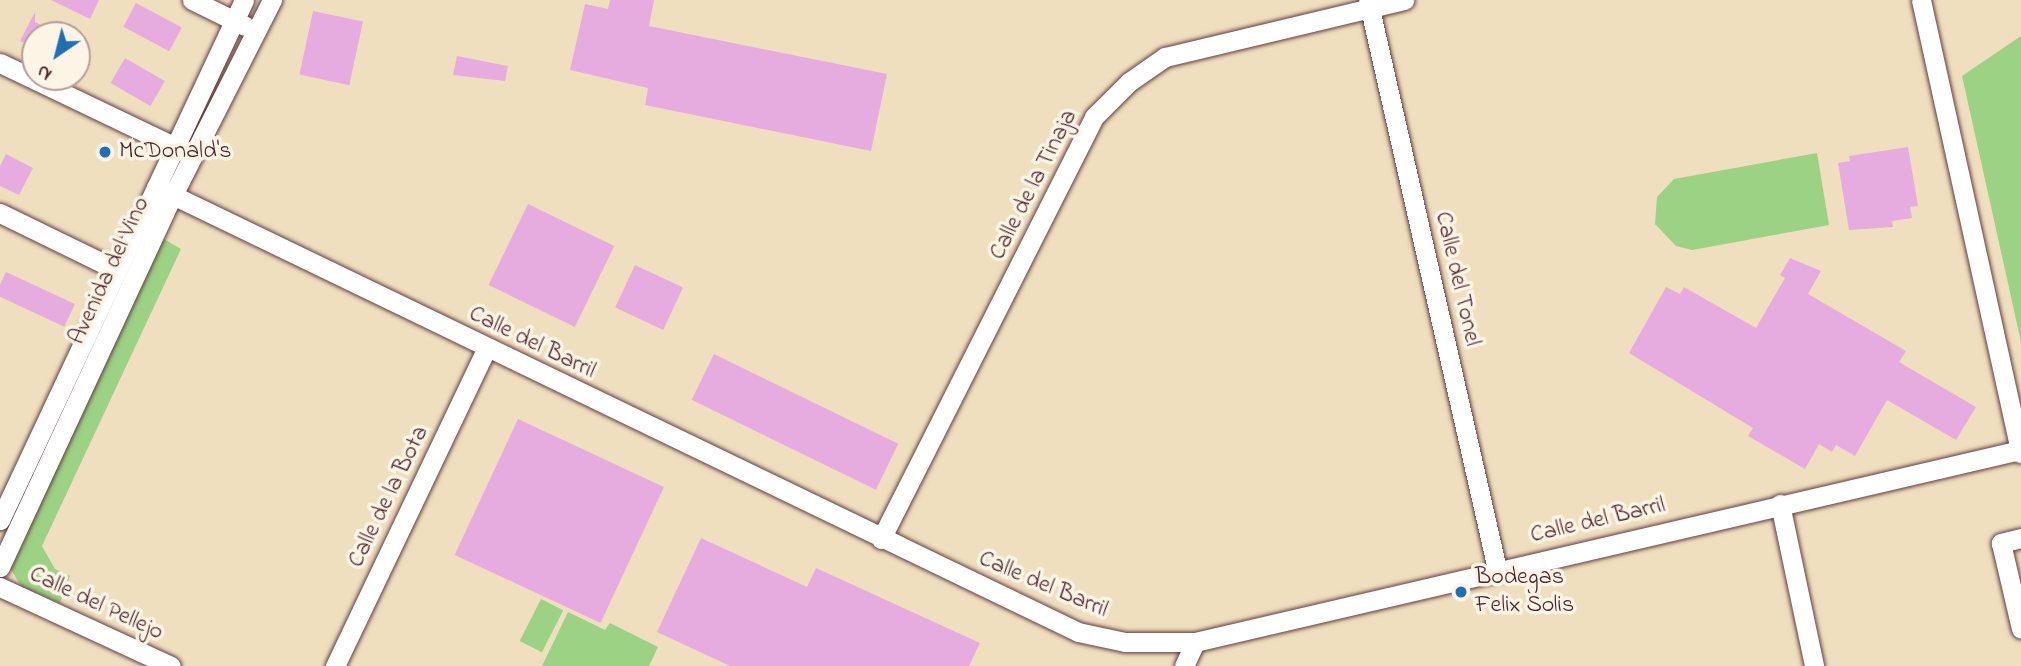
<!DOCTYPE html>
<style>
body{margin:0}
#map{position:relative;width:2021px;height:666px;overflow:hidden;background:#f0dfbe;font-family:"Indie Flower",sans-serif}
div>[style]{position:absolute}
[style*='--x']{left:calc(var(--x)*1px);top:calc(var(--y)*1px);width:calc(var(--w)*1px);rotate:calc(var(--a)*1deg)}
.green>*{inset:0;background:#9cd284;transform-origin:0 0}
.building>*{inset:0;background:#e6ace0;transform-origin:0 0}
.roads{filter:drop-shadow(0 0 2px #633c41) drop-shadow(0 0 2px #633c41)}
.minor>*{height:19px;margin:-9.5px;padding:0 9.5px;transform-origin:9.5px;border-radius:9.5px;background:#fff}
.dots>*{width:19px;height:19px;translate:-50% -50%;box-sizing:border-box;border:4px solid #fcf5e5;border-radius:50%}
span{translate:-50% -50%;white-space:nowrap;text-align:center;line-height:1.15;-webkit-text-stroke:7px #fcf5e5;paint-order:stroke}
.poi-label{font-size:24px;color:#4a1f2b}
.left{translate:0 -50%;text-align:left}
.street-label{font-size:24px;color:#4a1f2b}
.north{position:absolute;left:21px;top:21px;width:70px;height:70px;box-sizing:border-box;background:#fcf5e5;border:2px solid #b59f9b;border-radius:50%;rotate:215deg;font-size:19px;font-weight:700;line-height:28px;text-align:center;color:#4a1f2b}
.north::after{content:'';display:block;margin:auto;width:24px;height:32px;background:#1f6fb2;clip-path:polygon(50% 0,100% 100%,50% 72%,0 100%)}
</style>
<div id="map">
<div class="green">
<div style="clip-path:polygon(2021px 36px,2021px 342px,1962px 76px)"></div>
<div style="clip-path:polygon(1817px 153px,1829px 225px,1692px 250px,1676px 246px,1655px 224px,1657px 197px,1674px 179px)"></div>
<div style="clip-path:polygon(162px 238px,181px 249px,42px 546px,55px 569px,70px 576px,60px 603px,21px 586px,7px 563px)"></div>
<div style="left:541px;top:599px;width:25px;height:47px;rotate:27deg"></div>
<div style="clip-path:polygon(568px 612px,605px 630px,610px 623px,658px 647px,649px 666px,542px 666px)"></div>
</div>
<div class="building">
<div style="clip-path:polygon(51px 0,99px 0,90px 19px)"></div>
<div style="clip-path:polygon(610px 0,654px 0,649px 26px,887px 74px,871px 151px,645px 105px,648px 88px,570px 70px,585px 4px,608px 9px)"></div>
<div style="left:136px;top:3px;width:52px;height:27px;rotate:28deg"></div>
<div style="left:313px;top:11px;width:51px;height:65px;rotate:12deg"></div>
<div style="clip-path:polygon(35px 12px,35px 22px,61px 35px,35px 35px,35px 48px,20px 41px)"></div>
<div style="clip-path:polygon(457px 56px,508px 66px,505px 81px,453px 75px)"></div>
<div style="left:125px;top:58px;width:46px;height:29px;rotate:30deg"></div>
<div style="clip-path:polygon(1908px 147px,1918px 206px,1910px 207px,1912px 218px,1892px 221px,1893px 227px,1849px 230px,1838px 163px,1850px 161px,1849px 156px)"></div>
<div style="clip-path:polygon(6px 154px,33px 168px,19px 195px,0 186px,0 166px)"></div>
<div style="left:528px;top:204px;width:96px;height:90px;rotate:26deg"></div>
<div style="clip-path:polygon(1790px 258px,1821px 271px,1808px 294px,1906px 351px,1899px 362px,1976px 407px,1956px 440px,1887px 400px,1855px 456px,1836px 445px,1832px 452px,1819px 444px,1805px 469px,1748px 436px,1753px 428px,1629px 353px,1666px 287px,1680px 294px,1684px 287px,1756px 328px,1785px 278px,1780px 275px)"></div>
<div style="left:635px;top:265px;width:53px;height:47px;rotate:25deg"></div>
<div style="left:6px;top:272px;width:76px;height:25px;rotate:25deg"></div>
<div style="left:714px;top:354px;width:205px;height:51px;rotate:26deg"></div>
<div style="left:518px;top:419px;width:161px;height:150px;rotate:25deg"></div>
<div style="clip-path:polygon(701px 538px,807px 587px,816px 568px,980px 643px,969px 666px,730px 666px,657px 632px)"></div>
</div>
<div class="roads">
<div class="minor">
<div style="--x:192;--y:0;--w:59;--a:26.1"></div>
<div style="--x:1368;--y:0;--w:583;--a:77.23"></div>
<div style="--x:1921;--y:0;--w:464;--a:77.6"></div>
<div style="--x:0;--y:63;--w:194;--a:25.6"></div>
<div style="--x:156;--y:187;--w:1024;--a:25.76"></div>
<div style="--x:1078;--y:632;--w:48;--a:12"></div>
<div style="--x:1125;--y:642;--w:70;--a:0"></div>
<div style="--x:1195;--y:642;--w:847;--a:-13.1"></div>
<div style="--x:0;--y:213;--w:128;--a:26"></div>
<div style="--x:1780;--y:504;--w:166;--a:78.1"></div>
<div style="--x:0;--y:520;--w:574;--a:-64.86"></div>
<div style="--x:2021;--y:538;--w:21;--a:166"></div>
<div style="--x:2001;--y:543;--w:88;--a:76.9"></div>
<div style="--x:881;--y:539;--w:473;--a:-63.2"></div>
<div style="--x:1094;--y:117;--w:49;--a:-45"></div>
<div style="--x:1129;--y:82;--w:44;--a:-34.8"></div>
<div style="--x:1165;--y:57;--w:246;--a:-13.4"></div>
<div style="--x:0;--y:567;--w:410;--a:-65.1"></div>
<div style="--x:173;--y:195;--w:219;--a:-63.1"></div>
<div style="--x:0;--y:587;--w:188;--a:24.8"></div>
<div style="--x:335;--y:666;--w:352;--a:-64.5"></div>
<div style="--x:1184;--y:666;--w:26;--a:-65"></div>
</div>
</div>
<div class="dots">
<div style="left:105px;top:152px;background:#1f6fb2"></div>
<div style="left:1461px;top:592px;background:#1f6fb2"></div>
</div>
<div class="poi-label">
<span class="left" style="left:119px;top:152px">McDonald's</span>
<span class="left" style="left:1475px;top:592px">Bodegas<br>Felix Solis</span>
</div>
<div class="street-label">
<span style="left:1034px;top:185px;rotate:-63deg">Calle de la Tinaja</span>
<span style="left:110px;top:271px;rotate:-65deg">Avenida del Vino</span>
<span style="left:1457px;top:279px;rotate:77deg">Calle del Tonel</span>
<span style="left:532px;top:343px;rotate:26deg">Calle del Barril</span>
<span style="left:389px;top:497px;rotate:-64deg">Calle de la Bota</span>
<span style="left:1598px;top:521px;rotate:-13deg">Calle del Barril</span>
<span style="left:1043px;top:585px;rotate:23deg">Calle del Barril</span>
<span style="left:96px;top:604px;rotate:25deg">Calle del Pellejo</span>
</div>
<div class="north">N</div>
</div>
